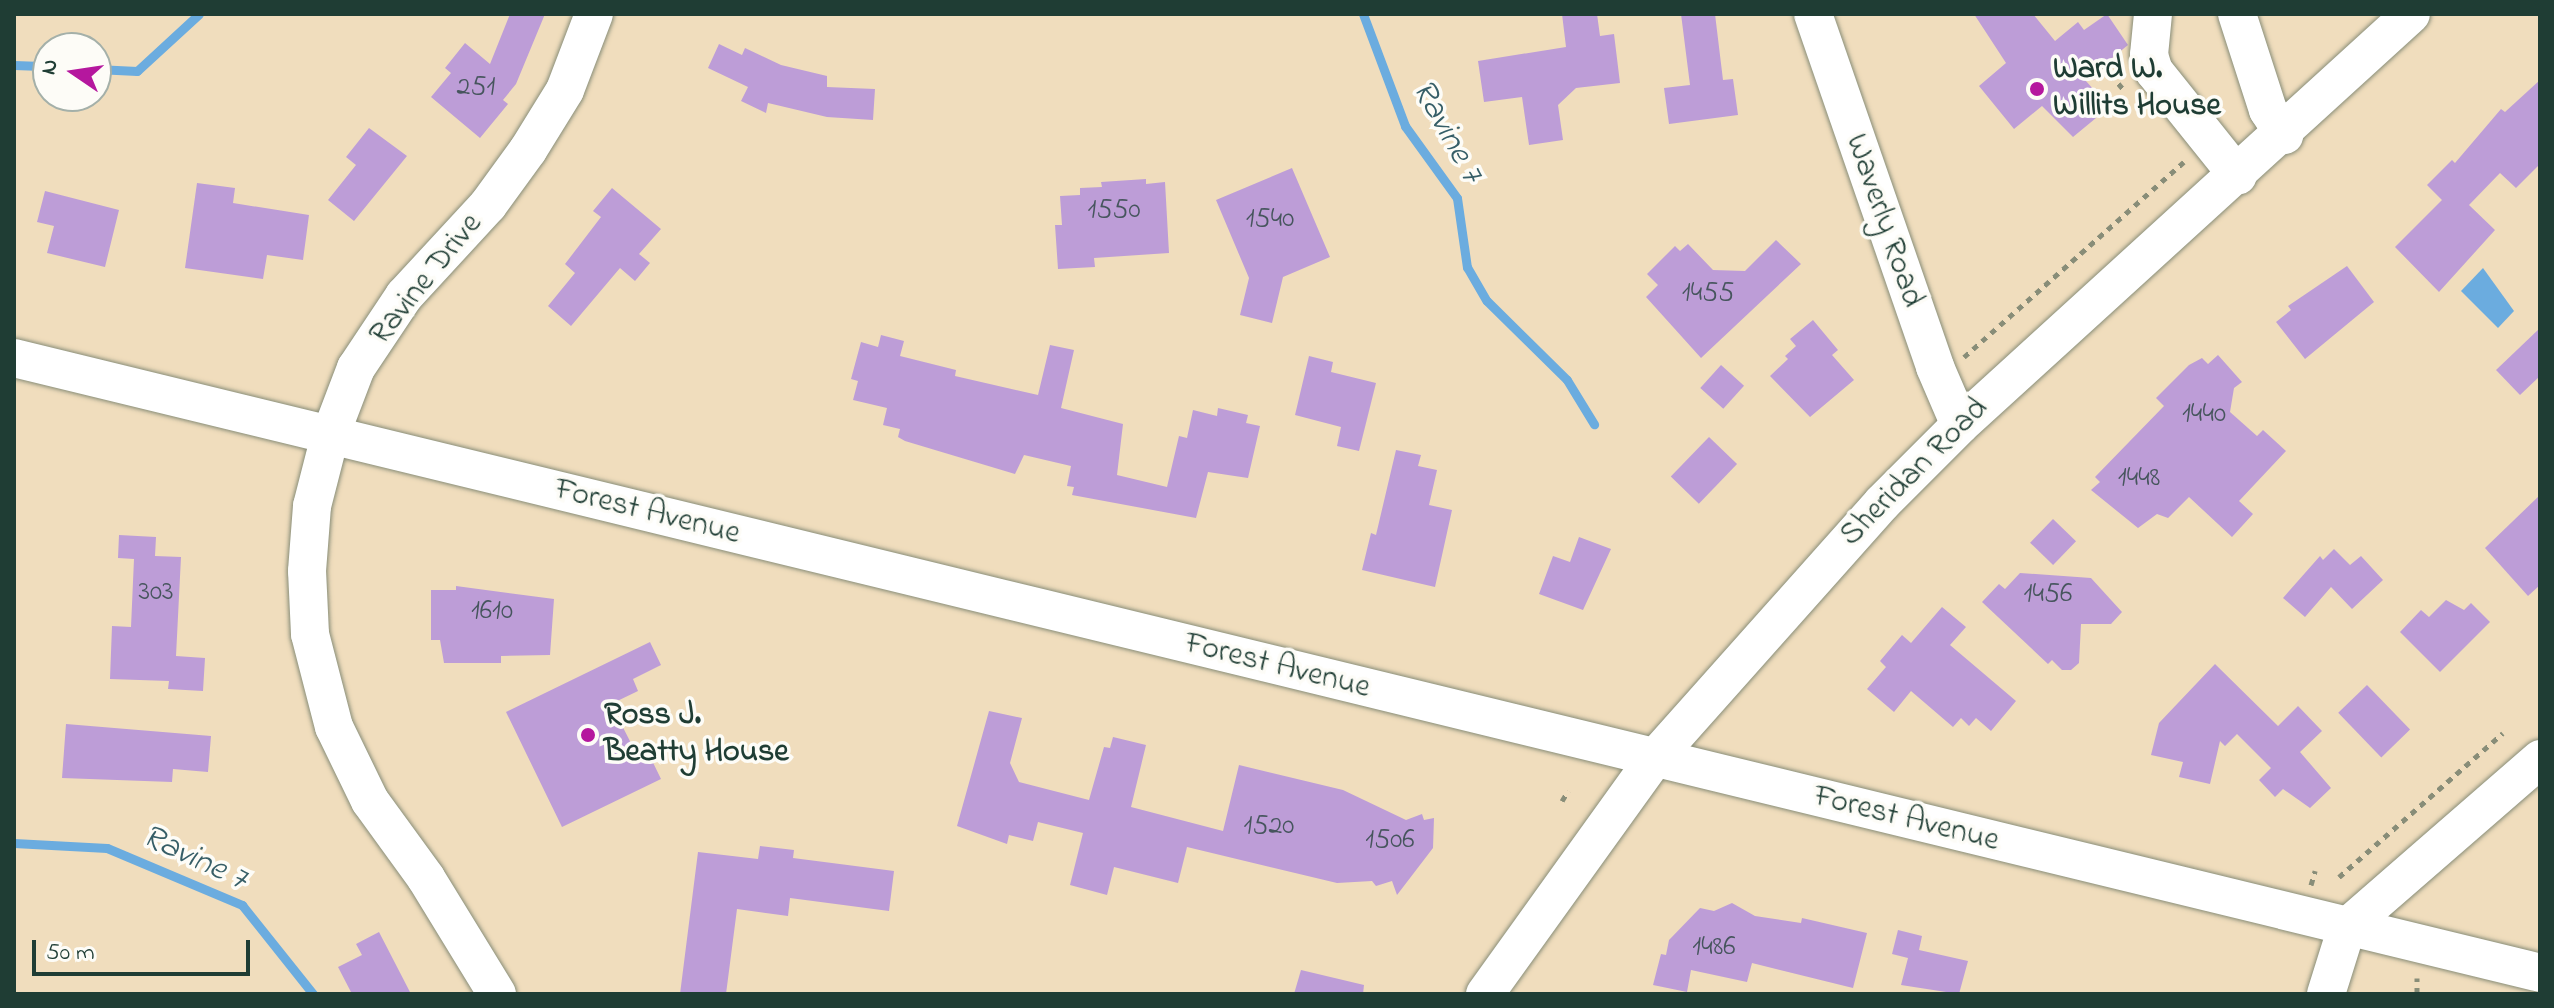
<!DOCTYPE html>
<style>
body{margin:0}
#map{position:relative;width:2554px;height:1008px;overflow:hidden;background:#f0ddbd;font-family:"Indie Flower",sans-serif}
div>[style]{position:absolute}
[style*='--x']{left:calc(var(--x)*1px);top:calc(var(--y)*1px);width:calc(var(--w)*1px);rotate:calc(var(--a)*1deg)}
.water>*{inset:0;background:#6bacdf}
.stream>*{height:9px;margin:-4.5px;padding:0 4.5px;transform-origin:4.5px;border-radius:4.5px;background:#6bacdf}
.building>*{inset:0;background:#bd9dd7;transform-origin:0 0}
.path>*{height:5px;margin-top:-2.5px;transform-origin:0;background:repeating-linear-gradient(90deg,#888d78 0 6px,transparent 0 12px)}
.roads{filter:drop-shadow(0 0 2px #888d78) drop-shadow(0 0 2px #888d78)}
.minor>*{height:38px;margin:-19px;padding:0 19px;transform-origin:19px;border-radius:19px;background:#fff}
.dots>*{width:22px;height:22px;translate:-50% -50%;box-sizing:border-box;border:4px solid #fdfcf7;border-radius:50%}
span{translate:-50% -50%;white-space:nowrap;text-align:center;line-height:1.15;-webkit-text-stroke:7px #fdfcf7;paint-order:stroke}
.number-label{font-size:28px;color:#46555d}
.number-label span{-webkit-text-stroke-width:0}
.poi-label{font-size:32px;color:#1f3d34;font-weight:700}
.left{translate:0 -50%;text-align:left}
.street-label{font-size:32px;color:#1f3d34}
.water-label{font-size:34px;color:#365e67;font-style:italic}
.frame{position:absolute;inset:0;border:16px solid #1f3d34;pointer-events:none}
.north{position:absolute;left:32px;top:32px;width:80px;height:80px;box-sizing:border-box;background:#fdfcf7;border:2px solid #a4b0a9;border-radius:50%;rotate:283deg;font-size:22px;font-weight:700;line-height:32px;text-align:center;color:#1f3d34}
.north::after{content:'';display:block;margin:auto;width:28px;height:36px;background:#b5179e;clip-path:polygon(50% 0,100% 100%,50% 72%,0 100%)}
.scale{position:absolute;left:32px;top:940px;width:218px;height:36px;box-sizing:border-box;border:4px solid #1f3d34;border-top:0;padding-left:10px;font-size:24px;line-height:28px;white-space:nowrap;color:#1f3d34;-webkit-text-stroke:6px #fdfcf7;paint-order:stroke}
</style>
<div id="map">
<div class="water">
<div style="clip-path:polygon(2483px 268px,2514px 311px,2498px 328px,2461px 291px)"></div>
</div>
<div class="stream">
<div style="--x:1363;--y:14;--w:120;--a:69.4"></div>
<div style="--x:1405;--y:126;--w:89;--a:54.2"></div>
<div style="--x:1457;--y:198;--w:70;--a:81.8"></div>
<div style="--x:1467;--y:267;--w:39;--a:60"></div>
<div style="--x:1487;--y:301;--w:112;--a:44.6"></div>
<div style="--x:1567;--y:380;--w:52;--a:58.5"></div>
<div style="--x:14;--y:65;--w:34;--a:2"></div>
<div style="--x:96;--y:69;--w:41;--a:2.8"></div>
<div style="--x:137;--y:71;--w:84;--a:-42.6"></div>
<div style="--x:14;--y:843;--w:93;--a:3.1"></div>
<div style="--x:107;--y:848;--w:147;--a:22.9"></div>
<div style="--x:242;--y:905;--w:114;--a:51.4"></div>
</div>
<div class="building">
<div style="clip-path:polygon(510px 14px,545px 14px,516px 84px,503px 100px,508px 104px,480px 138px,431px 97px,451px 73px,445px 68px,465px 43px,490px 64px)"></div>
<div style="clip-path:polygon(1562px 14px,1597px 14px,1600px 36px,1614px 34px,1620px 83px,1576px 88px,1558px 105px,1563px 140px,1529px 145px,1522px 97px,1484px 102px,1478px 61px,1566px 47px)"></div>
<div style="clip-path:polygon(1681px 14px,1715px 14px,1723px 80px,1733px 79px,1738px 115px,1669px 124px,1664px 88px,1690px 85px)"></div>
<div style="clip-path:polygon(1974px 14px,2033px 14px,2055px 41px,2078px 22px,2084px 30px,2107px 14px,2128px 45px,2085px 80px,2095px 91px,2083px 102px,2096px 118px,2073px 137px,2042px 106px,2014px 129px,1979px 86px,2006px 63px)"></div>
<div style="clip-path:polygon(719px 44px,742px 55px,745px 48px,781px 65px,827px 76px,827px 87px,875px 89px,873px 120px,827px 117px,768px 103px,766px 113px,741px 101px,748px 87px,708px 68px)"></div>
<div style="clip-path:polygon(2540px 80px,2540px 164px,2516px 188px,2500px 173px,2469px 205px,2495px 230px,2439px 292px,2395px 247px,2442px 200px,2427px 185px,2452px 160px,2455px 163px,2501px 109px,2505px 112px)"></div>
<div style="clip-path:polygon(369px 128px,407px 156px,354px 221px,328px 200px,356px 165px,346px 157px)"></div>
<div style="clip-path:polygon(1292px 168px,1330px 257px,1283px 277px,1272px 323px,1240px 315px,1249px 278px,1216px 200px)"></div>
<div style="clip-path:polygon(1146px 179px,1146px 184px,1165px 182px,1169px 253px,1094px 258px,1095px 267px,1058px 269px,1055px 225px,1062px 225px,1060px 196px,1080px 195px,1080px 188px,1102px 187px,1101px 182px)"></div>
<div style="clip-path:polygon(197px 183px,235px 188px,233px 203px,309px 215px,303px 260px,267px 255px,263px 279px,185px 268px)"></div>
<div style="clip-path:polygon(612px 188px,661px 229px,639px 254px,650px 263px,635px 281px,620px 268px,571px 326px,548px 306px,575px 273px,565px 264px,601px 217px,593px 211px)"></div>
<div style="clip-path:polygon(45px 191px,119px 210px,105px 267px,47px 253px,54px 226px,37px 222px)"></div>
<div style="clip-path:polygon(1776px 240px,1801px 264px,1701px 358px,1646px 297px,1658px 285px,1647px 274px,1675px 246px,1680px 251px,1688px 244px,1713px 270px,1745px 271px)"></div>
<div style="clip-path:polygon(2347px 266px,2374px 302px,2305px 359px,2276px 322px,2291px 310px,2288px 306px)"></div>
<div style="clip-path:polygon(1813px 320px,1838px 350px,1832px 355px,1854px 380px,1810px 417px,1770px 376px,1788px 359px,1785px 356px,1796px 346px,1790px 339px)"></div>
<div style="clip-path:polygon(2540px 328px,2540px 376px,2520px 395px,2496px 370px)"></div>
<div style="clip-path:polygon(881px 335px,904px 341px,900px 356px,956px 370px,955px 376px,1038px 395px,1050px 345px,1074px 350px,1061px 408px,1123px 424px,1117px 475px,1167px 487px,1179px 436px,1187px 438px,1193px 410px,1217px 416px,1218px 408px,1248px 415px,1246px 423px,1260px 426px,1248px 478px,1208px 472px,1196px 518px,1072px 495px,1074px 487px,1067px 486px,1071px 466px,1024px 455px,1015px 474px,905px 441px,898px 437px,900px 429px,883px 425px,887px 408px,853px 400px,858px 381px,851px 379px,861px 342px,878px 347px)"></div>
<div style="clip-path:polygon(2218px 355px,2242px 382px,2234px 388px,2230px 412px,2257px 436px,2263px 430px,2286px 451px,2239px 501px,2253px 514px,2232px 537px,2189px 497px,2168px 518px,2157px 514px,2138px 528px,2091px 490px,2100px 482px,2095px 477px,2164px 406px,2156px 398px,2189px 365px,2202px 358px,2208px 364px)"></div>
<div style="clip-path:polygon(1309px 356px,1333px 362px,1331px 372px,1376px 383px,1359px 451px,1337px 446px,1341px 427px,1295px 415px)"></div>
<div style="left:1721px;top:365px;width:31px;height:31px;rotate:42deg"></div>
<div style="left:1709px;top:437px;width:39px;height:55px;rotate:44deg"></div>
<div style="clip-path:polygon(1396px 450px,1421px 455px,1418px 466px,1437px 470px,1429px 505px,1452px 510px,1435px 587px,1362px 570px,1371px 533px,1376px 535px)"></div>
<div style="clip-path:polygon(2540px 495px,2540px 585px,2528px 596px,2485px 548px)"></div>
<div style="left:2053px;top:519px;width:32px;height:33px;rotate:44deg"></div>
<div style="clip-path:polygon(119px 535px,156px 537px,155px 556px,181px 557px,176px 656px,205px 658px,203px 691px,168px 689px,169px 681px,110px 679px,112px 626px,131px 627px,134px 559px,118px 558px)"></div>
<div style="clip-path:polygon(1579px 537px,1611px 549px,1583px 610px,1539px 594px,1553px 556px,1570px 562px)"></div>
<div style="clip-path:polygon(2334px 549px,2350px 565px,2361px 556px,2383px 580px,2352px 609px,2331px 587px,2305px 617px,2283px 598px,2320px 556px,2323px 560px)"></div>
<div style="clip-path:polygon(2020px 573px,2091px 578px,2122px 612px,2111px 624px,2081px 624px,2079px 663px,2071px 670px,2062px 670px,2052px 660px,2048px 664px,1982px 602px,1999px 584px,2005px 589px)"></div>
<div style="clip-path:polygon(456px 586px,554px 599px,550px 655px,501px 656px,501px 663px,444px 663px,440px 640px,431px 640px,431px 590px,456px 590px)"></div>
<div style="clip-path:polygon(2446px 600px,2464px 610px,2471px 603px,2490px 622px,2440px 672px,2400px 632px,2421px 610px,2429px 617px)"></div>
<div style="clip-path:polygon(1942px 607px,1966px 627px,1950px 645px,2016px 701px,1991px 731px,1976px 718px,1969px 726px,1961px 718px,1953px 727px,1911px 691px,1894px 712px,1867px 689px,1886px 667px,1880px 661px,1902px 635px,1911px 643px)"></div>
<div style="clip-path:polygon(650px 642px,661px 665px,633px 679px,638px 691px,611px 704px,634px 749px,644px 744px,661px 779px,562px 827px,506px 712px)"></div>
<div style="clip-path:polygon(2215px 664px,2278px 726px,2298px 706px,2322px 731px,2300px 752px,2331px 788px,2310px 808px,2283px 789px,2275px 797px,2259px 780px,2271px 768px,2237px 734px,2225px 746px,2220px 741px,2210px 784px,2179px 777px,2183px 762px,2151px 755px,2159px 723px)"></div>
<div style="left:2367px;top:685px;width:62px;height:40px;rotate:46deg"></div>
<div style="clip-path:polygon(989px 711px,1022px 718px,1010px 763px,1019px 782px,1089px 800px,1104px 747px,1110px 748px,1113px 737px,1146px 745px,1131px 807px,1223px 831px,1239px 765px,1343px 790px,1406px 820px,1422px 814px,1424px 820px,1434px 818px,1433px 848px,1397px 895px,1392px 881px,1376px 886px,1372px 881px,1337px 883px,1187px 847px,1178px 883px,1114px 867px,1107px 895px,1070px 885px,1083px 833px,1038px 822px,1033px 841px,1009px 835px,1007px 844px,957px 826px)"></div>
<div style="clip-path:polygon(66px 724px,211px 736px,208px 772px,173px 769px,172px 782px,62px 778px)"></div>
<div style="clip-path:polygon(760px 846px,794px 850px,793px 858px,894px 871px,889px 911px,790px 898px,788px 916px,737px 909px,726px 994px,680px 994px,698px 852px,758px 859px)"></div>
<div style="clip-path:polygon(1732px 903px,1755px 916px,1801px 923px,1802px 918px,1867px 933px,1853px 988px,1752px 963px,1747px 982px,1691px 970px,1687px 992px,1653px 985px,1661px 954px,1666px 955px,1669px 940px,1700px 908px,1714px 911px)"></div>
<div style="clip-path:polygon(1898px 930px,1922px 936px,1919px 950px,1968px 961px,1959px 994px,1901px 985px,1908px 958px,1892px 954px)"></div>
<div style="clip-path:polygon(379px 932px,411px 994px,352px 994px,338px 967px,362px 955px,356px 944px)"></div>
<div style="clip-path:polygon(1301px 970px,1364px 985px,1363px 994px,1294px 994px)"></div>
</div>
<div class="path">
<div style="--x:2103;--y:65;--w:35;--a:50"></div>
<div style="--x:1964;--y:357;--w:294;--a:-41.6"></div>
<div style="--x:1562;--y:801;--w:12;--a:-59"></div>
<div style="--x:2339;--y:877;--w:218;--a:-41.3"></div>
<div style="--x:2311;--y:885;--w:15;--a:-74"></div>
<div style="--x:2417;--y:994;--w:16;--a:-90"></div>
</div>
<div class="roads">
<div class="minor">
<div style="--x:1813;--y:14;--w:373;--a:70.9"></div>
<div style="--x:1935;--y:367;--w:63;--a:66.7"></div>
<div style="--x:2153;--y:14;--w:41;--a:95.6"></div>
<div style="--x:2149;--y:55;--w:17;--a:73"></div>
<div style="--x:2154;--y:71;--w:134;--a:51.3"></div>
<div style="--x:2237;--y:14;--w:101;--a:72.1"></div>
<div style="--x:2268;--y:110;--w:30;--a:57"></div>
<div style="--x:14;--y:358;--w:2600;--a:13.68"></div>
<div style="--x:497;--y:994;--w:136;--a:-121.5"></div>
<div style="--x:426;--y:878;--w:95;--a:-126"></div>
<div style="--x:370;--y:801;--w:82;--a:-115.9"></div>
<div style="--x:334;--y:727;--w:96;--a:-104.5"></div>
<div style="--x:310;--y:634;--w:63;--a:-92.7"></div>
<div style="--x:307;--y:571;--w:65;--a:-85.6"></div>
<div style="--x:312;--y:506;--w:72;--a:-75.6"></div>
<div style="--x:330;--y:436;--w:73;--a:-69.1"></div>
<div style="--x:356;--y:368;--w:87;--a:-56.3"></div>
<div style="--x:404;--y:296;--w:124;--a:-47.3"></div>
<div style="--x:488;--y:205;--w:68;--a:-54"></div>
<div style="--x:528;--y:150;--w:70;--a:-58.3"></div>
<div style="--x:565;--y:90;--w:81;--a:-69.1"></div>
<div style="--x:1485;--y:994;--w:289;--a:-54.3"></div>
<div style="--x:1654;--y:759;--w:343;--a:-48.3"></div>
<div style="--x:1882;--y:503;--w:110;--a:-45"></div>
<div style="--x:1960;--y:425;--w:610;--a:-42.34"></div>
<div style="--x:2326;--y:994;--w:70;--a:-72.6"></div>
<div style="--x:2347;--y:927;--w:256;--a:-41"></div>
</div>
</div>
<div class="dots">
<div style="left:2037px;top:89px;background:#b5179e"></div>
<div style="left:588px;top:735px;background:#b5179e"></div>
</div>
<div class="number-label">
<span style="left:476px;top:88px">251</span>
<span style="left:1114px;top:211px">1550</span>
<span style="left:1270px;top:220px">1540</span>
<span style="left:1708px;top:294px">1455</span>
<span style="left:2204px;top:415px">1440</span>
<span style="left:2139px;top:479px">1448</span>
<span style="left:156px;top:593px">303</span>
<span style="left:2048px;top:595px">1456</span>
<span style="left:492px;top:612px">1610</span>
<span style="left:1269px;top:827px">1520</span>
<span style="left:1390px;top:841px">1506</span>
<span style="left:1714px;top:948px">1486</span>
</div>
<div class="poi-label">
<span class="left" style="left:2053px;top:89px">Ward W.<br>Willits House</span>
<span class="left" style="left:604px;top:735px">Ross J.<br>Beatty House</span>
</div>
<div class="street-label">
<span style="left:1883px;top:221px;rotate:71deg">Waverly Road</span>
<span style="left:427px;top:280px;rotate:-51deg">Ravine Drive</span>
<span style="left:1915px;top:473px;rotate:-45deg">Sheridan Road</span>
<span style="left:647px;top:513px;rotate:14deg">Forest Avenue</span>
<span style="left:1277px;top:667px;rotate:14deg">Forest Avenue</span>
<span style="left:1906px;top:820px;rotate:14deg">Forest Avenue</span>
</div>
<div class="water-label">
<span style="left:1446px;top:132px;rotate:61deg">Ravine 7</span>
<span style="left:194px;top:859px;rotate:25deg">Ravine 7</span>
</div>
<div class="frame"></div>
<div class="north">N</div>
<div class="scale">50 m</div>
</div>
